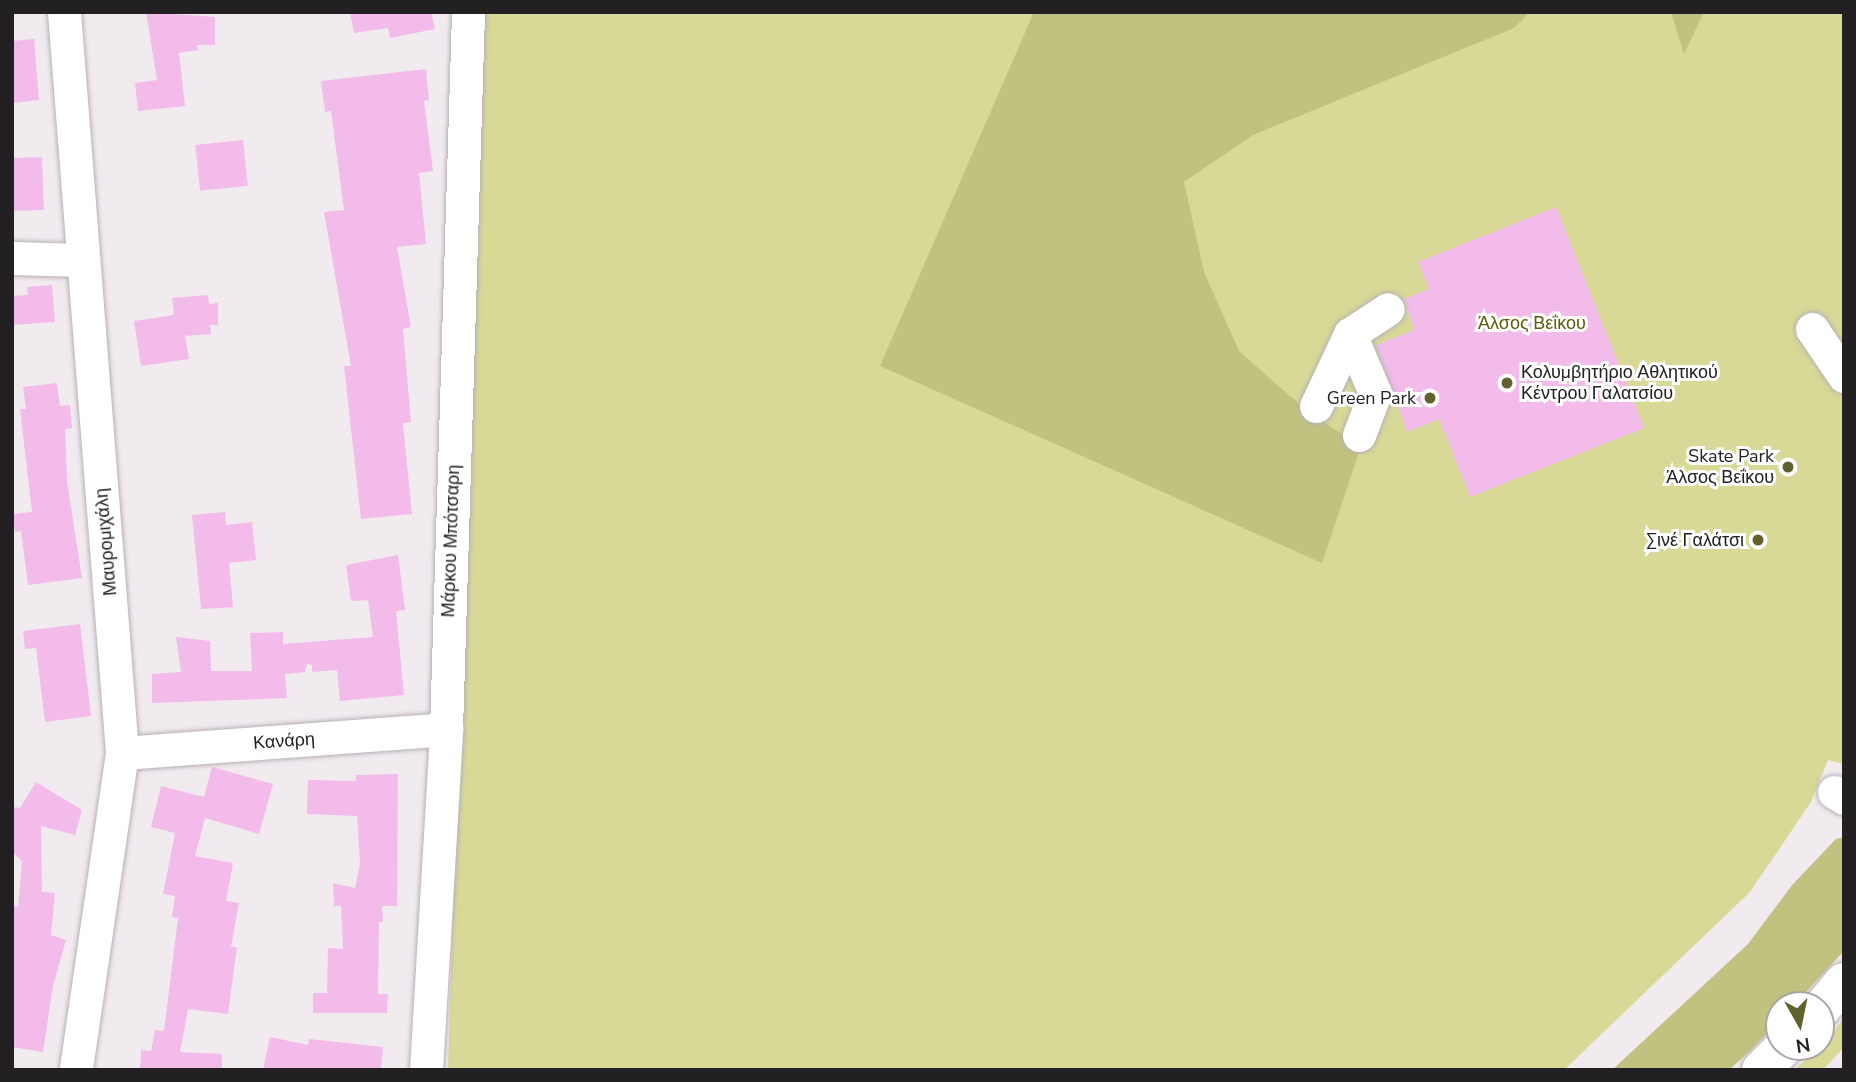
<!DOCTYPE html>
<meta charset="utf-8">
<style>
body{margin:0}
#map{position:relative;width:1856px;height:1082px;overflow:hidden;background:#f1eaef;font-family:"Nunito Sans",sans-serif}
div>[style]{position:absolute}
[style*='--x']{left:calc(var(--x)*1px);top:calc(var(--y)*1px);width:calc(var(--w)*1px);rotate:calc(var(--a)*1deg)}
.green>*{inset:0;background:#d8d996}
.forest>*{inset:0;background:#c1c27f}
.building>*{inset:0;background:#f3bbe9;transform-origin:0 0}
.roads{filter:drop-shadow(0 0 2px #b7b1b6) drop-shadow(0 0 2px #b7b1b6)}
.minor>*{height:33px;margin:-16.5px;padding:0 16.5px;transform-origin:16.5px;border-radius:16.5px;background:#fff}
.major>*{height:38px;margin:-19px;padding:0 19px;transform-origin:19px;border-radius:19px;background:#fff}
.dots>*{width:19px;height:19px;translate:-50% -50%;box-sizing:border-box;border:4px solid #fff;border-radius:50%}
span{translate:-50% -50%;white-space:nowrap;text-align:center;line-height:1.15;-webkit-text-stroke:6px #fff;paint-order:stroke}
.park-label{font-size:18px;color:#5d5c0d}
.poi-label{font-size:18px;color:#222022}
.left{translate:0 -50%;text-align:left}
.right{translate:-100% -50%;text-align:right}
.street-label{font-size:18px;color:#222022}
.frame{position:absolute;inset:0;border:14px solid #222022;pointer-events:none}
.north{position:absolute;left:1765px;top:991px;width:70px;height:70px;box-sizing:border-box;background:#fff;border:2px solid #a7a6a7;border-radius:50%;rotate:171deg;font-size:19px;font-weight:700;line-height:28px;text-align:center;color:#222022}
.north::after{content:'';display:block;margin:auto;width:24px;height:32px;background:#61612e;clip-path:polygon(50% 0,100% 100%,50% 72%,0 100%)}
</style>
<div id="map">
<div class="green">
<div style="clip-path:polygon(481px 12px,1844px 12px,1844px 764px,1828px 760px,1811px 802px,1750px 892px,1564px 1070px,448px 1070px)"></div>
<div style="clip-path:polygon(1844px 1018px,1844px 1047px,1824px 1069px,1794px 1070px,1821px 1047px)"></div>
</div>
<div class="forest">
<div style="clip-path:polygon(1034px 12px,1530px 12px,1514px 28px,1253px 135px,1184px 182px,1204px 272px,1239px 351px,1309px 413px,1361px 446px,1322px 563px,880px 366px)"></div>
<div style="clip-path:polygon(1671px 12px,1704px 12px,1684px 54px)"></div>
<div style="clip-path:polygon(1844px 837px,1844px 951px,1794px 1005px,1779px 1005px,1779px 1021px,1751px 1050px,1729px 1070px,1612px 1070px,1748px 944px,1793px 884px,1836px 839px)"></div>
</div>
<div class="building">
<div style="clip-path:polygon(146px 12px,215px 17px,215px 45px,197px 45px,198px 50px,179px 53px,185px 106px,138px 111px,135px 83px,157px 80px)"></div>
<div style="clip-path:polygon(350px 12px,431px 12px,435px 29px,390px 38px,388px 28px,354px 33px)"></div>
<div style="clip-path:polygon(34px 39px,39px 100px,12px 103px,12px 41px)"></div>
<div style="clip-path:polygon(426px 69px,429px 100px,424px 101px,433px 171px,419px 173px,426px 244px,397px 247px,411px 327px,403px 329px,411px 422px,403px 423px,412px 514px,361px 519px,344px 366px,351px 366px,324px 212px,344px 210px,331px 111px,325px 112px,321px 81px)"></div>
<div style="left:243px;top:140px;width:46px;height:48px;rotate:84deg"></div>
<div style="left:42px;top:157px;width:53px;height:30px;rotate:88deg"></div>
<div style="clip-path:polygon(1556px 207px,1644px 428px,1470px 497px,1439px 419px,1407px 432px,1376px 345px,1414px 330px,1404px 299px,1429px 289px,1418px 262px)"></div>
<div style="clip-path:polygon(52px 285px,55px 322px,12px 325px,12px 296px,28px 295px,27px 287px)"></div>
<div style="clip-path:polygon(208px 295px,209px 304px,218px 303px,218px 325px,210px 325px,211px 334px,185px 336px,189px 359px,141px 366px,134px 321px,174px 315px,172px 298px)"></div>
<div style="clip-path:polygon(57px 383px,60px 406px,70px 405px,72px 428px,65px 429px,67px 481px,82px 578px,28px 585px,21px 531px,15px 532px,13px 514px,32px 512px,20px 409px,26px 409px,23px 387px)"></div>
<div style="clip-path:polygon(225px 512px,226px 525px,252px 522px,256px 560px,229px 563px,233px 607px,201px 609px,192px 515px)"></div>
<div style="clip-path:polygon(398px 555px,405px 610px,396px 611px,404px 695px,340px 701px,337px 670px,312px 672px,312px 665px,307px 664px,305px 672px,285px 674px,287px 698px,152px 703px,152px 674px,181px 672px,176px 637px,210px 641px,211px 671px,252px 671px,250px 633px,283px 632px,283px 644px,373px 637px,368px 600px,351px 601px,346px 565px)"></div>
<div style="clip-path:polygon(80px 624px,91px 716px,45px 722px,36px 648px,25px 649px,23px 631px)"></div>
<div style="clip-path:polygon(212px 767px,273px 784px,259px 834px,205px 818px,195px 856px,233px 863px,226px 901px,239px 903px,231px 947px,237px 947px,228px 1014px,188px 1009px,180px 1052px,222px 1054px,222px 1070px,140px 1070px,141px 1050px,151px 1051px,155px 1030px,164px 1031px,178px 918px,172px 917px,175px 896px,163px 894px,175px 833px,151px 827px,161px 786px,204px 797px)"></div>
<div style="clip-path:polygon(398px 774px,397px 906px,382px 906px,383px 922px,379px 922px,378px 994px,388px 994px,387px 1013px,313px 1013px,313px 993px,327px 993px,328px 948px,343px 949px,341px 906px,334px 906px,333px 883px,355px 888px,360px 864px,357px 816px,307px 814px,308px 780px,356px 781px,356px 775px)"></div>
<div style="clip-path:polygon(36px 782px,82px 810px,75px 835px,41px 826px,42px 892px,55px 893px,51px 935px,66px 940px,53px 986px,43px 1052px,12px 1047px,12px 906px,18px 907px,22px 861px,12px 852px,12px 807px,20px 808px)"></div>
<div style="clip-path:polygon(270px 1037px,308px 1045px,309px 1039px,383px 1047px,381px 1070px,263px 1070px)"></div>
</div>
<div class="roads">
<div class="minor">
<div style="--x:64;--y:12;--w:743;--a:85.52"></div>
<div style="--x:122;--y:753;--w:320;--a:98.3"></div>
<div style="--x:12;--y:258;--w:71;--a:1.6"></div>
<div style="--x:1812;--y:329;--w:57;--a:55.8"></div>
<div style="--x:1316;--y:406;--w:80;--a:-64.7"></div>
<div style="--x:1359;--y:435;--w:45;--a:-69.1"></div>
<div style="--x:1375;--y:393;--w:64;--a:-113"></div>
<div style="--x:1350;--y:334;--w:45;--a:-33.3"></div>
<div style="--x:122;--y:753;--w:325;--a:-4.2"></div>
<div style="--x:1834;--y:792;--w:12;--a:31"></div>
<div style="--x:426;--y:1070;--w:342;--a:-86.6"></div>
<div style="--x:446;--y:729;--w:717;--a:-88.24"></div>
</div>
<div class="major">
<div style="--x:1821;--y:1009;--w:35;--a:-50"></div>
<div style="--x:1761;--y:1070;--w:33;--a:-45"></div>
</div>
</div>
<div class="dots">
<div style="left:1507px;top:383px;background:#61612e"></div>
<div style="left:1430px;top:398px;background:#61612e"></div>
<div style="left:1788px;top:467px;background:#61612e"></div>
<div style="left:1758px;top:540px;background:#61612e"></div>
</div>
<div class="park-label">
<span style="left:1532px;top:323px">Άλσος Βεΐκου</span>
</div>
<div class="poi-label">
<span class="left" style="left:1521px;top:383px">Κολυμβητήριο Αθλητικού<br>Κέντρου Γαλατσίου</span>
<span class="right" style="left:1416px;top:398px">Green Park</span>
<span class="right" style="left:1774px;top:467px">Skate Park<br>Άλσος Βεΐκου</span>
<span class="right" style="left:1744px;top:540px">Σινέ Γαλάτσι</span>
</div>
<div class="street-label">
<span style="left:451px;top:541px;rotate:-88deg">Μάρκου Μπότσαρη</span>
<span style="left:106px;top:542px;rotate:-95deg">Μαυρομιχάλη</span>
<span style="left:284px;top:741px;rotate:-4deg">Κανάρη</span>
</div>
<div class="frame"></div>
<div class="north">N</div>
</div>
